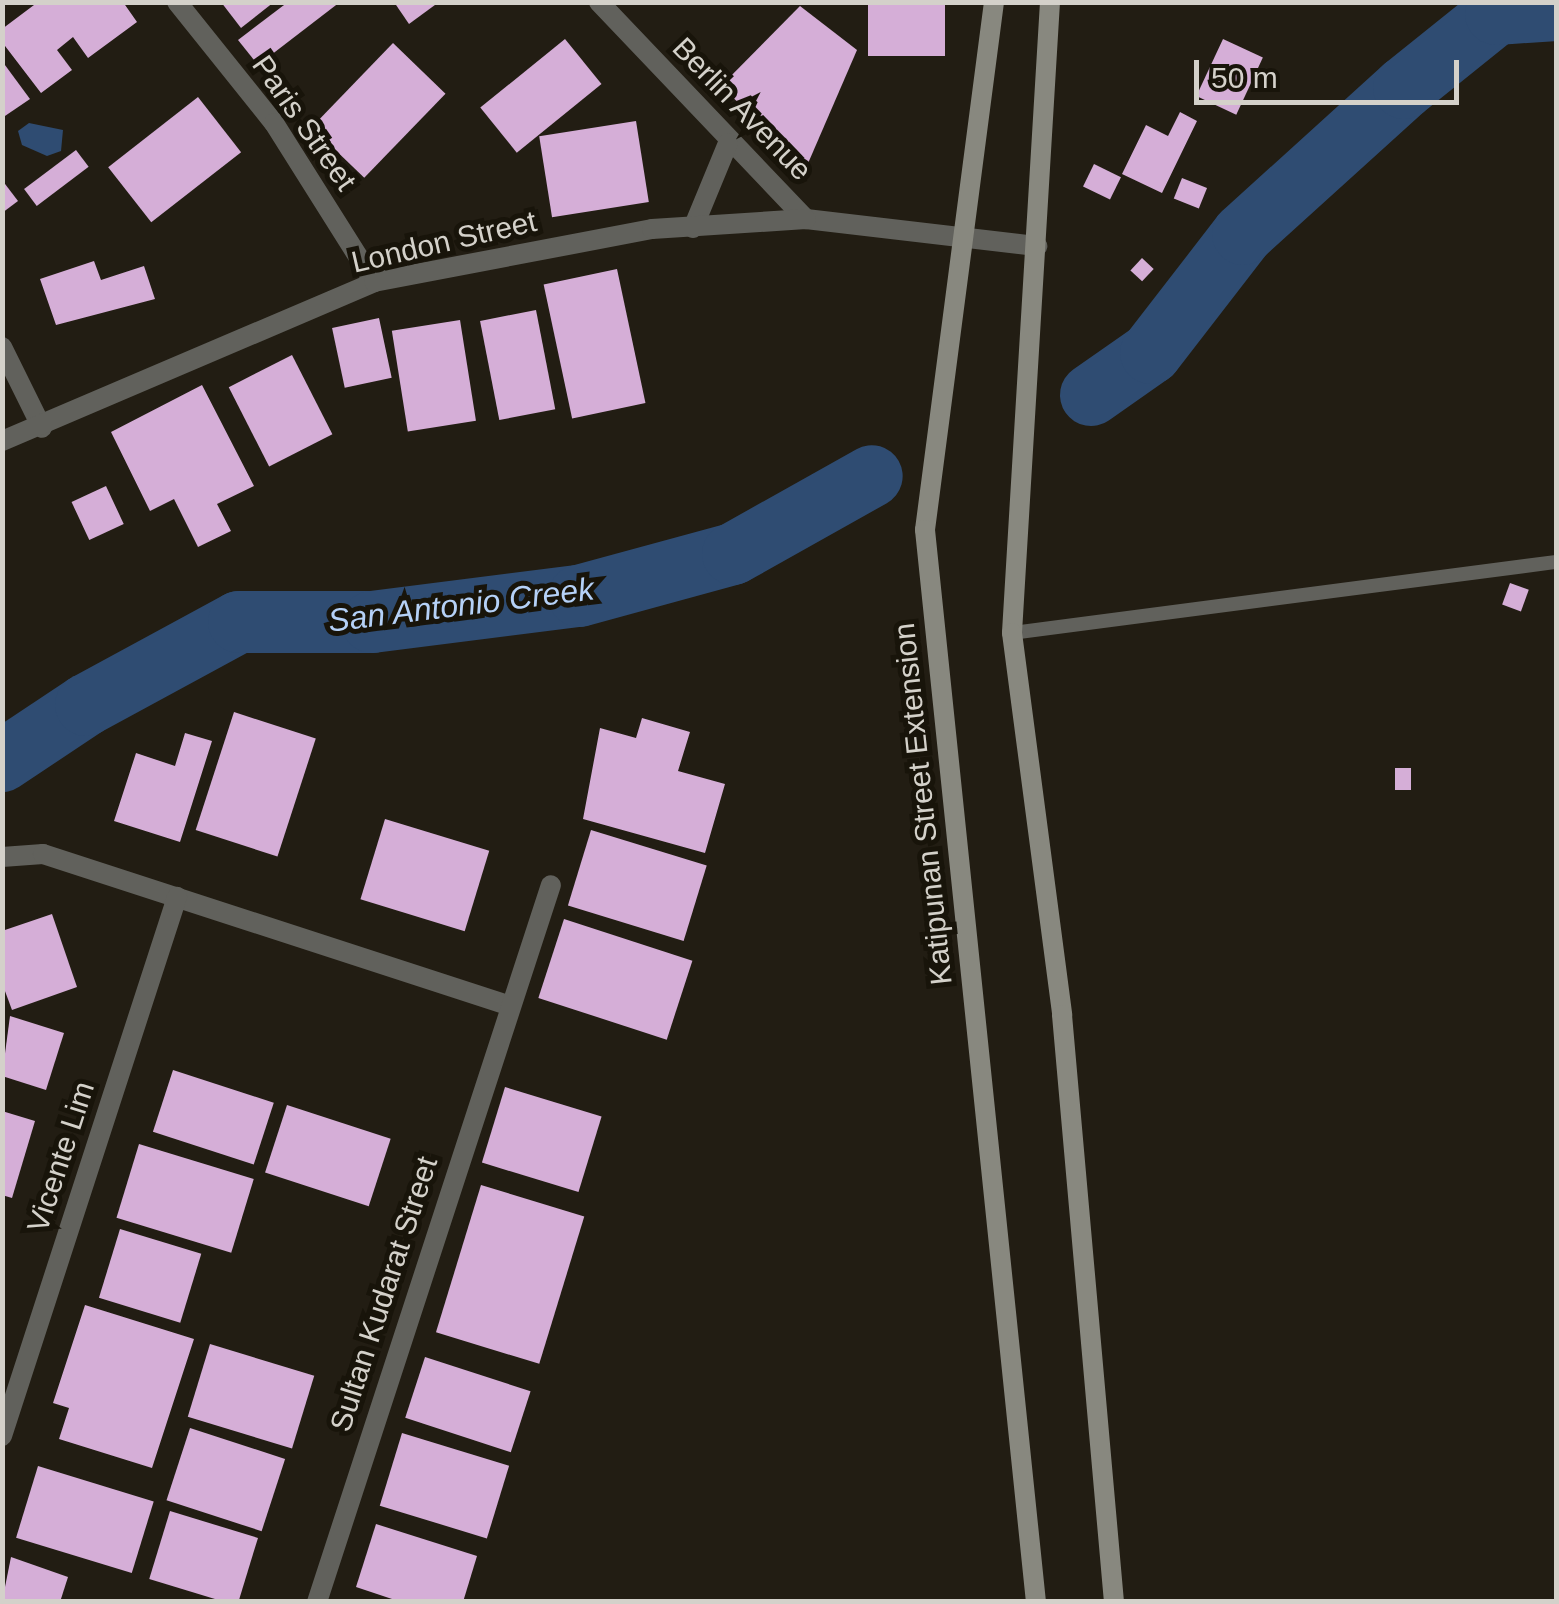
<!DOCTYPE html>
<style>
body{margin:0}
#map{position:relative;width:1559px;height:1604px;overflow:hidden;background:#221d13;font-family:Arial,sans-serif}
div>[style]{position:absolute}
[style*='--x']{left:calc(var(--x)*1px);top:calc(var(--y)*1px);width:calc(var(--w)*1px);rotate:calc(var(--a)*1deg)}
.water>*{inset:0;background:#2f4c72}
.river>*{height:62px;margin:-31px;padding:0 31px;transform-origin:31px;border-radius:31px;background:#2f4c72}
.building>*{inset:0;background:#d5aed7;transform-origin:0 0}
.lane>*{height:14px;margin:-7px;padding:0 7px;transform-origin:7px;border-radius:7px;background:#61615c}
.street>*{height:20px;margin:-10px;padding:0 10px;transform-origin:10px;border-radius:10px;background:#61615c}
.secondary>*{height:20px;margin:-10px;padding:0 10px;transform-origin:10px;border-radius:10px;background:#88887f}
span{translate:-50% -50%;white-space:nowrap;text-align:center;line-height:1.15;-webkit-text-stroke:10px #18140a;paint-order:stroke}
.street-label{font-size:30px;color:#d4d1ca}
.water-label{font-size:32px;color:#b5d1f7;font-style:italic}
.frame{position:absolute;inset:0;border:5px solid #d4d1ca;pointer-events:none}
.scale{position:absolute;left:1194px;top:60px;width:265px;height:45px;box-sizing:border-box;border:5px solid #d4d1ca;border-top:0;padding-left:12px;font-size:30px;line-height:35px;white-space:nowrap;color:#d4d1ca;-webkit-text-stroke:8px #18140a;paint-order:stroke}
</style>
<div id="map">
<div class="water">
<div style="clip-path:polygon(29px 123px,63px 130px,61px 151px,47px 156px,22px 145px,18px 131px)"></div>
</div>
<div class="river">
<div style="--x:1091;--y:395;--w:73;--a:-35"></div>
<div style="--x:1151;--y:353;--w:150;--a:-52.3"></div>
<div style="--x:1243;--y:234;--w:217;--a:-42.2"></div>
<div style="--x:1404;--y:88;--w:118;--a:-38.8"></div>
<div style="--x:1496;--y:14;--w:60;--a:-3.8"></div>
<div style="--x:2;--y:761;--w:101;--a:-33.7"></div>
<div style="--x:86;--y:705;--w:174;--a:-28.5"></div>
<div style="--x:239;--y:622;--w:133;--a:0"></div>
<div style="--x:372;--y:622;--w:209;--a:-7.2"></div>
<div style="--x:579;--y:596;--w:160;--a:-15.3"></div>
<div style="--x:733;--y:554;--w:159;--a:-29.3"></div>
</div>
<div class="building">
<div style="clip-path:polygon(38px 2px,123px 2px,137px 22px,88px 58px,73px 37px,57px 50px,72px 70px,41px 93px,2px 42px,2px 29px)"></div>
<div style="clip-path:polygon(221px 2px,274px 2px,241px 28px)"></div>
<div style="clip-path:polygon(288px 2px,340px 2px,258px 65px,238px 40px)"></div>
<div style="clip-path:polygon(394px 2px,439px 2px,409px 24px)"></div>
<div style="left:868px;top:2px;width:77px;height:54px"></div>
<div style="clip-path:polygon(800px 6px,857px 50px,806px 168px,721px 86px)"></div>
<div style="left:565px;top:39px;width:58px;height:109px;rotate:51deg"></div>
<div style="left:1223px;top:39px;width:44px;height:63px;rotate:25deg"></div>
<div style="left:393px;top:43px;width:73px;height:117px;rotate:44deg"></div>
<div style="clip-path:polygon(2px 61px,30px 99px,2px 118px)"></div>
<div style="left:198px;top:97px;width:70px;height:114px;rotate:52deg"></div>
<div style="clip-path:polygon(1180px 112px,1197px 121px,1162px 193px,1122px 174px,1146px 125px,1168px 136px)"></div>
<div style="left:636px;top:121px;width:82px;height:98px;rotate:81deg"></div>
<div style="left:76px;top:150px;width:21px;height:65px;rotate:53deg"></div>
<div style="left:1094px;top:164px;width:30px;height:25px;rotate:26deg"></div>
<div style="left:1182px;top:178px;width:27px;height:22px;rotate:22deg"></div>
<div style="clip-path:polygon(2px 180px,18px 201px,2px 213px)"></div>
<div style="left:1142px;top:258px;width:16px;height:17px;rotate:43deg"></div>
<div style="clip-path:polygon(94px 261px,101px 280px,144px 266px,155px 299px,56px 325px,40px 279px)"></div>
<div style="left:617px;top:269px;width:137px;height:75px;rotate:78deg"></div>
<div style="left:536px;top:310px;width:101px;height:57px;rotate:79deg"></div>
<div style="left:379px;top:318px;width:61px;height:48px;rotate:78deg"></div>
<div style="left:460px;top:320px;width:102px;height:69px;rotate:81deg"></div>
<div style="left:292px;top:355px;width:89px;height:71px;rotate:63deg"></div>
<div style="clip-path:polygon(202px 385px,254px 486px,217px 504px,231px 531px,198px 547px,174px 499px,150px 511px,111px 432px)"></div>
<div style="left:106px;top:486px;width:42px;height:38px;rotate:65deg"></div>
<div style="left:1510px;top:583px;width:20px;height:23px;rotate:20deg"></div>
<div style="left:234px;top:712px;width:86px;height:124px;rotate:18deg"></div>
<div style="clip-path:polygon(642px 718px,690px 732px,678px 771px,725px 784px,705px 853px,583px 819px,600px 728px,636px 738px)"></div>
<div style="clip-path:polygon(185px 733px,212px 741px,180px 842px,114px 821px,136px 753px,175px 766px)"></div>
<div style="left:1395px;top:768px;width:16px;height:22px"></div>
<div style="left:385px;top:819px;width:109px;height:84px;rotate:17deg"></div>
<div style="left:591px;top:830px;width:121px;height:79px;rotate:17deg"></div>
<div style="clip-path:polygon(52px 914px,77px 987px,12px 1010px,2px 983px,2px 931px)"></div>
<div style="left:564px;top:919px;width:135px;height:83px;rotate:18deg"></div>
<div style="clip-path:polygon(10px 1016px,64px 1033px,46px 1090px,2px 1076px)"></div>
<div style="left:173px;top:1070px;width:106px;height:65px;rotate:18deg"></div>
<div style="left:505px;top:1087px;width:101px;height:79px;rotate:17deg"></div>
<div style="left:287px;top:1105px;width:109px;height:71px;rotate:18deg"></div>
<div style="clip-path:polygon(2px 1111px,35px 1121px,12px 1198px,2px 1195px)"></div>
<div style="left:139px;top:1144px;width:120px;height:77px;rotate:17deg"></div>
<div style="left:481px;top:1185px;width:108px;height:154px;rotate:17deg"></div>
<div style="left:120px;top:1229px;width:85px;height:72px;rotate:17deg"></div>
<div style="clip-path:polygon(85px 1305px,194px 1339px,152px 1468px,59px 1439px,69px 1408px,53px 1403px)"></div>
<div style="left:210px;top:1344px;width:109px;height:76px;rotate:17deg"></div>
<div style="left:425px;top:1357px;width:111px;height:64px;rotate:18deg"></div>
<div style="left:190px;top:1428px;width:100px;height:76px;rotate:18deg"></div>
<div style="left:402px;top:1433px;width:112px;height:76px;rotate:17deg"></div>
<div style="left:38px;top:1466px;width:121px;height:75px;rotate:17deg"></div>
<div style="left:170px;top:1511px;width:92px;height:71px;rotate:17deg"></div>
<div style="clip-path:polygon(376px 1524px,477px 1556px,463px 1602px,401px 1602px,356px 1587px)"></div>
<div style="clip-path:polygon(11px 1557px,68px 1577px,60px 1602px,2px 1602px)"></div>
</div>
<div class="lane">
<div style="--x:1012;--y:633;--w:549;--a:-7.44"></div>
</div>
<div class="street">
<div style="--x:177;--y:2;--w:155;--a:51.3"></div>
<div style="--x:274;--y:123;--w:188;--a:57.8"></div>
<div style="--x:599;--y:2;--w:300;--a:46.4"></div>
<div style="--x:806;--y:219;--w:233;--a:6.7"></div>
<div style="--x:693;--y:228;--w:92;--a:-67.6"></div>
<div style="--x:2;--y:347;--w:90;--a:63.7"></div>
<div style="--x:2;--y:441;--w:405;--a:-23.1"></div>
<div style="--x:374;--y:282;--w:283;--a:-10.8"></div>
<div style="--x:652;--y:229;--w:154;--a:-3.7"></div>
<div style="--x:2;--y:857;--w:41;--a:-4.2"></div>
<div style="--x:43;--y:854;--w:490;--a:18"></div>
<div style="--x:2;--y:1436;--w:567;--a:-72.01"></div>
<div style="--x:317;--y:1602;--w:754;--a:-71.93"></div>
</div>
<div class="secondary">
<div style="--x:994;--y:2;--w:532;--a:97.45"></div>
<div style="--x:925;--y:530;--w:1078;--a:84.09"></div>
<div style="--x:1050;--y:2;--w:632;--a:93.45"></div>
<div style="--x:1012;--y:633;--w:385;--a:82.5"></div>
<div style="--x:1062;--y:1015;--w:589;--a:84.94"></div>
</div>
<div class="street-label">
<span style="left:742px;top:109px;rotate:46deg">Berlin Avenue</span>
<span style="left:304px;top:123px;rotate:55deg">Paris Street</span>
<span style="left:444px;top:242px;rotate:-13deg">London Street</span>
<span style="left:923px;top:804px;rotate:-96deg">Katipunan Street Extension</span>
<span style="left:61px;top:1157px;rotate:-72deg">Vicente Lim</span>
<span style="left:384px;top:1294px;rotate:-72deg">Sultan Kudarat Street</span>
</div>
<div class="water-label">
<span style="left:461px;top:605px;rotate:-7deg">San Antonio Creek</span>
</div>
<div class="frame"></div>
<div class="scale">50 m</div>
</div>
